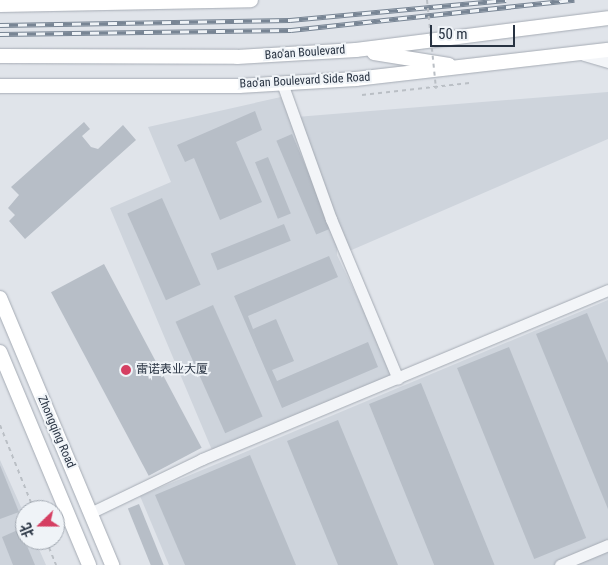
<!DOCTYPE html>
<meta charset="utf-8">
<style>
body{margin:0}
#map{position:relative;width:608px;height:565px;overflow:hidden;background:#e0e4ea;font-family:"Roboto Condensed","Noto Sans SC",sans-serif}
div>[style]{position:absolute}
[style*='--x']{left:calc(var(--x)*1px);top:calc(var(--y)*1px);width:calc(var(--w)*1px);rotate:calc(var(--a)*1deg)}
.built>*{inset:0;background:#ced4dc}
.building>*{inset:0;background:#b7bec7;transform-origin:0 0}
.path>*{height:2px;margin-top:-1px;transform-origin:0;background:repeating-linear-gradient(90deg,#babfc5 0 4px,transparent 0 8px)}
.roads{filter:drop-shadow(0 0 1px #a5abb4) drop-shadow(0 0 1px #a5abb4)}
.minor>*{height:11px;margin:-5.5px;padding:0 5.5px;transform-origin:5.5px;border-radius:5.5px;background:#f3f5f8}
.major>*{height:14px;margin:-7px;padding:0 7px;transform-origin:7px;border-radius:7px;background:#fff}
.rail>*{height:5px;margin-top:-2.5px;transform-origin:0;background:repeating-linear-gradient(90deg,#eff3f7 0 9px,#788594 0 18px);box-sizing:border-box;border-block:1px solid #788594}
.path-bridge>*{height:2px;margin-top:-1px;transform-origin:0;background:repeating-linear-gradient(90deg,#babfc5 0 4px,transparent 0 8px)}
.dots>*{width:14px;height:14px;translate:-50% -50%;box-sizing:border-box;border:2px solid #eff3f7;border-radius:50%}
span{translate:-50% -50%;white-space:nowrap;text-align:center;line-height:1.15;-webkit-text-stroke:4px #eff3f7;paint-order:stroke}
.street-label{font-size:12px;color:#283342}
.poi-label{font-size:12px;color:#283342}
.left{translate:0 -50%;text-align:left}
.north{position:absolute;left:15px;top:500px;width:50px;height:50px;box-sizing:border-box;background:#eff3f7;border:1px solid #9fa6af;border-radius:50%;rotate:248deg;font-size:14px;font-weight:700;line-height:20px;text-align:center;color:#283342}
.north::after{content:'';display:block;margin:auto;width:18px;height:22px;background:#d53f62;clip-path:polygon(50% 0,100% 100%,50% 72%,0 100%)}
.scale{position:absolute;left:430px;top:25px;width:85px;height:22px;box-sizing:border-box;border:2px solid #283342;border-top:0;padding-left:6px;font-size:15px;line-height:18px;white-space:nowrap;color:#283342;-webkit-text-stroke:4px #eff3f7;paint-order:stroke}
</style>
<div id="map">
<div class="built">
<div style="clip-path:polygon(608px 92px,608px 139px,347px 252px,296px 117px)"></div>
<div style="clip-path:polygon(281px 97px,337px 240px,337px 255px,395px 376px,212px 450px,110px 208px,171px 182px,148px 127px)"></div>
<div style="clip-path:polygon(608px 300px,608px 565px,169px 565px,140px 496px)"></div>
<div style="clip-path:polygon(0 460px,25px 516px,25px 540px,35px 540px,46px 565px,0 565px)"></div>
</div>
<div class="building">
<div style="clip-path:polygon(255px 111px,262px 130px,236px 142px,262px 202px,220px 220px,194px 158px,185px 162px,177px 145px)"></div>
<div style="clip-path:polygon(84px 122px,90px 129px,82px 136px,91px 147px,98px 149px,123px 125px,136px 140px,25px 239px,9px 221px,15px 215px,8px 208px,19px 195px,11px 187px)"></div>
<div style="left:292px;top:134px;width:102px;height:17px;rotate:67deg"></div>
<div style="left:268px;top:157px;width:61px;height:14px;rotate:68deg"></div>
<div style="left:162px;top:198px;width:95px;height:38px;rotate:66deg"></div>
<div style="left:284px;top:224px;width:18px;height:79px;rotate:68deg"></div>
<div style="clip-path:polygon(329px 256px,338px 277px,248px 316px,253px 329px,276px 319px,294px 361px,272px 370px,277px 381px,368px 342px,378px 367px,282px 408px,234px 296px)"></div>
<div style="left:104px;top:264px;width:208px;height:60px;rotate:62deg"></div>
<div style="left:213px;top:305px;width:122px;height:41px;rotate:66deg"></div>
<div style="clip-path:polygon(587px 313px,608px 363px,608px 509px,536px 334px)"></div>
<div style="left:509px;top:347px;width:206px;height:56px;rotate:68deg"></div>
<div style="left:421px;top:383px;width:197px;height:56px;rotate:68deg"></div>
<div style="clip-path:polygon(338px 420px,398px 565px,338px 565px,287px 441px)"></div>
<div style="clip-path:polygon(250px 455px,296px 565px,185px 565px,155px 495px)"></div>
<div style="clip-path:polygon(0 465px,19px 512px,0 519px)"></div>
<div style="left:139px;top:504px;width:66px;height:12px;rotate:68deg"></div>
<div style="clip-path:polygon(20px 529px,35px 565px,13px 565px,2px 537px)"></div>
</div>
<div class="path">
<div style="--x:362;--y:95;--w:108;--a:-6.4"></div>
<div style="--x:0;--y:425;--w:92;--a:68.2"></div>
<div style="--x:46;--y:540;--w:27;--a:68"></div>
</div>
<div class="roads">
<div class="minor">
<div style="--x:584;--y:55;--w:25;--a:16"></div>
<div style="--x:282;--y:83;--w:145;--a:70.2"></div>
<div style="--x:331;--y:219;--w:173;--a:67.3"></div>
<div style="--x:90;--y:513;--w:124;--a:-25.7"></div>
<div style="--x:202;--y:459;--w:440;--a:-22.6"></div>
<div style="--x:560;--y:565;--w:52;--a:-22.6"></div>
</div>
<div class="major">
<div style="--x:0;--y:5;--w:251;--a:-1.1"></div>
<div style="--x:374;--y:53;--w:76;--a:9.1"></div>
<div style="--x:0;--y:56;--w:237;--a:0.2"></div>
<div style="--x:237;--y:57;--w:119;--a:-3.4"></div>
<div style="--x:356;--y:50;--w:254;--a:-7.2"></div>
<div style="--x:0;--y:86;--w:239;--a:0"></div>
<div style="--x:239;--y:86;--w:117;--a:-3.4"></div>
<div style="--x:356;--y:79;--w:254;--a:-6.6"></div>
<div style="--x:0;--y:298;--w:290;--a:67.2"></div>
<div style="--x:0;--y:352;--w:231;--a:67.3"></div>
</div>
</div>
<div class="rail">
<div style="--x:0;--y:25;--w:290;--a:-1"></div>
<div style="--x:290;--y:20;--w:217;--a:-5.3"></div>
<div style="--x:0;--y:34;--w:291;--a:-0.8"></div>
<div style="--x:291;--y:30;--w:285;--a:-6.1"></div>
</div>
<div class="path-bridge">
<div style="--x:427;--y:0;--w:89;--a:84.2"></div>
</div>
<div class="dots">
<div style="left:126px;top:370px;background:#d53f62"></div>
</div>
<div class="street-label">
<span style="left:305px;top:53px;rotate:-4deg">Bao'an Boulevard</span>
<span style="left:305px;top:81px;rotate:-3deg">Bao'an Boulevard Side Road</span>
<span style="left:56px;top:432px;rotate:67deg">Zhongqing Road</span>
</div>
<div class="poi-label">
<span class="left" style="left:136px;top:370px">雷诺表业大厦</span>
</div>
<div class="north">北</div>
<div class="scale">50 m</div>
</div>
